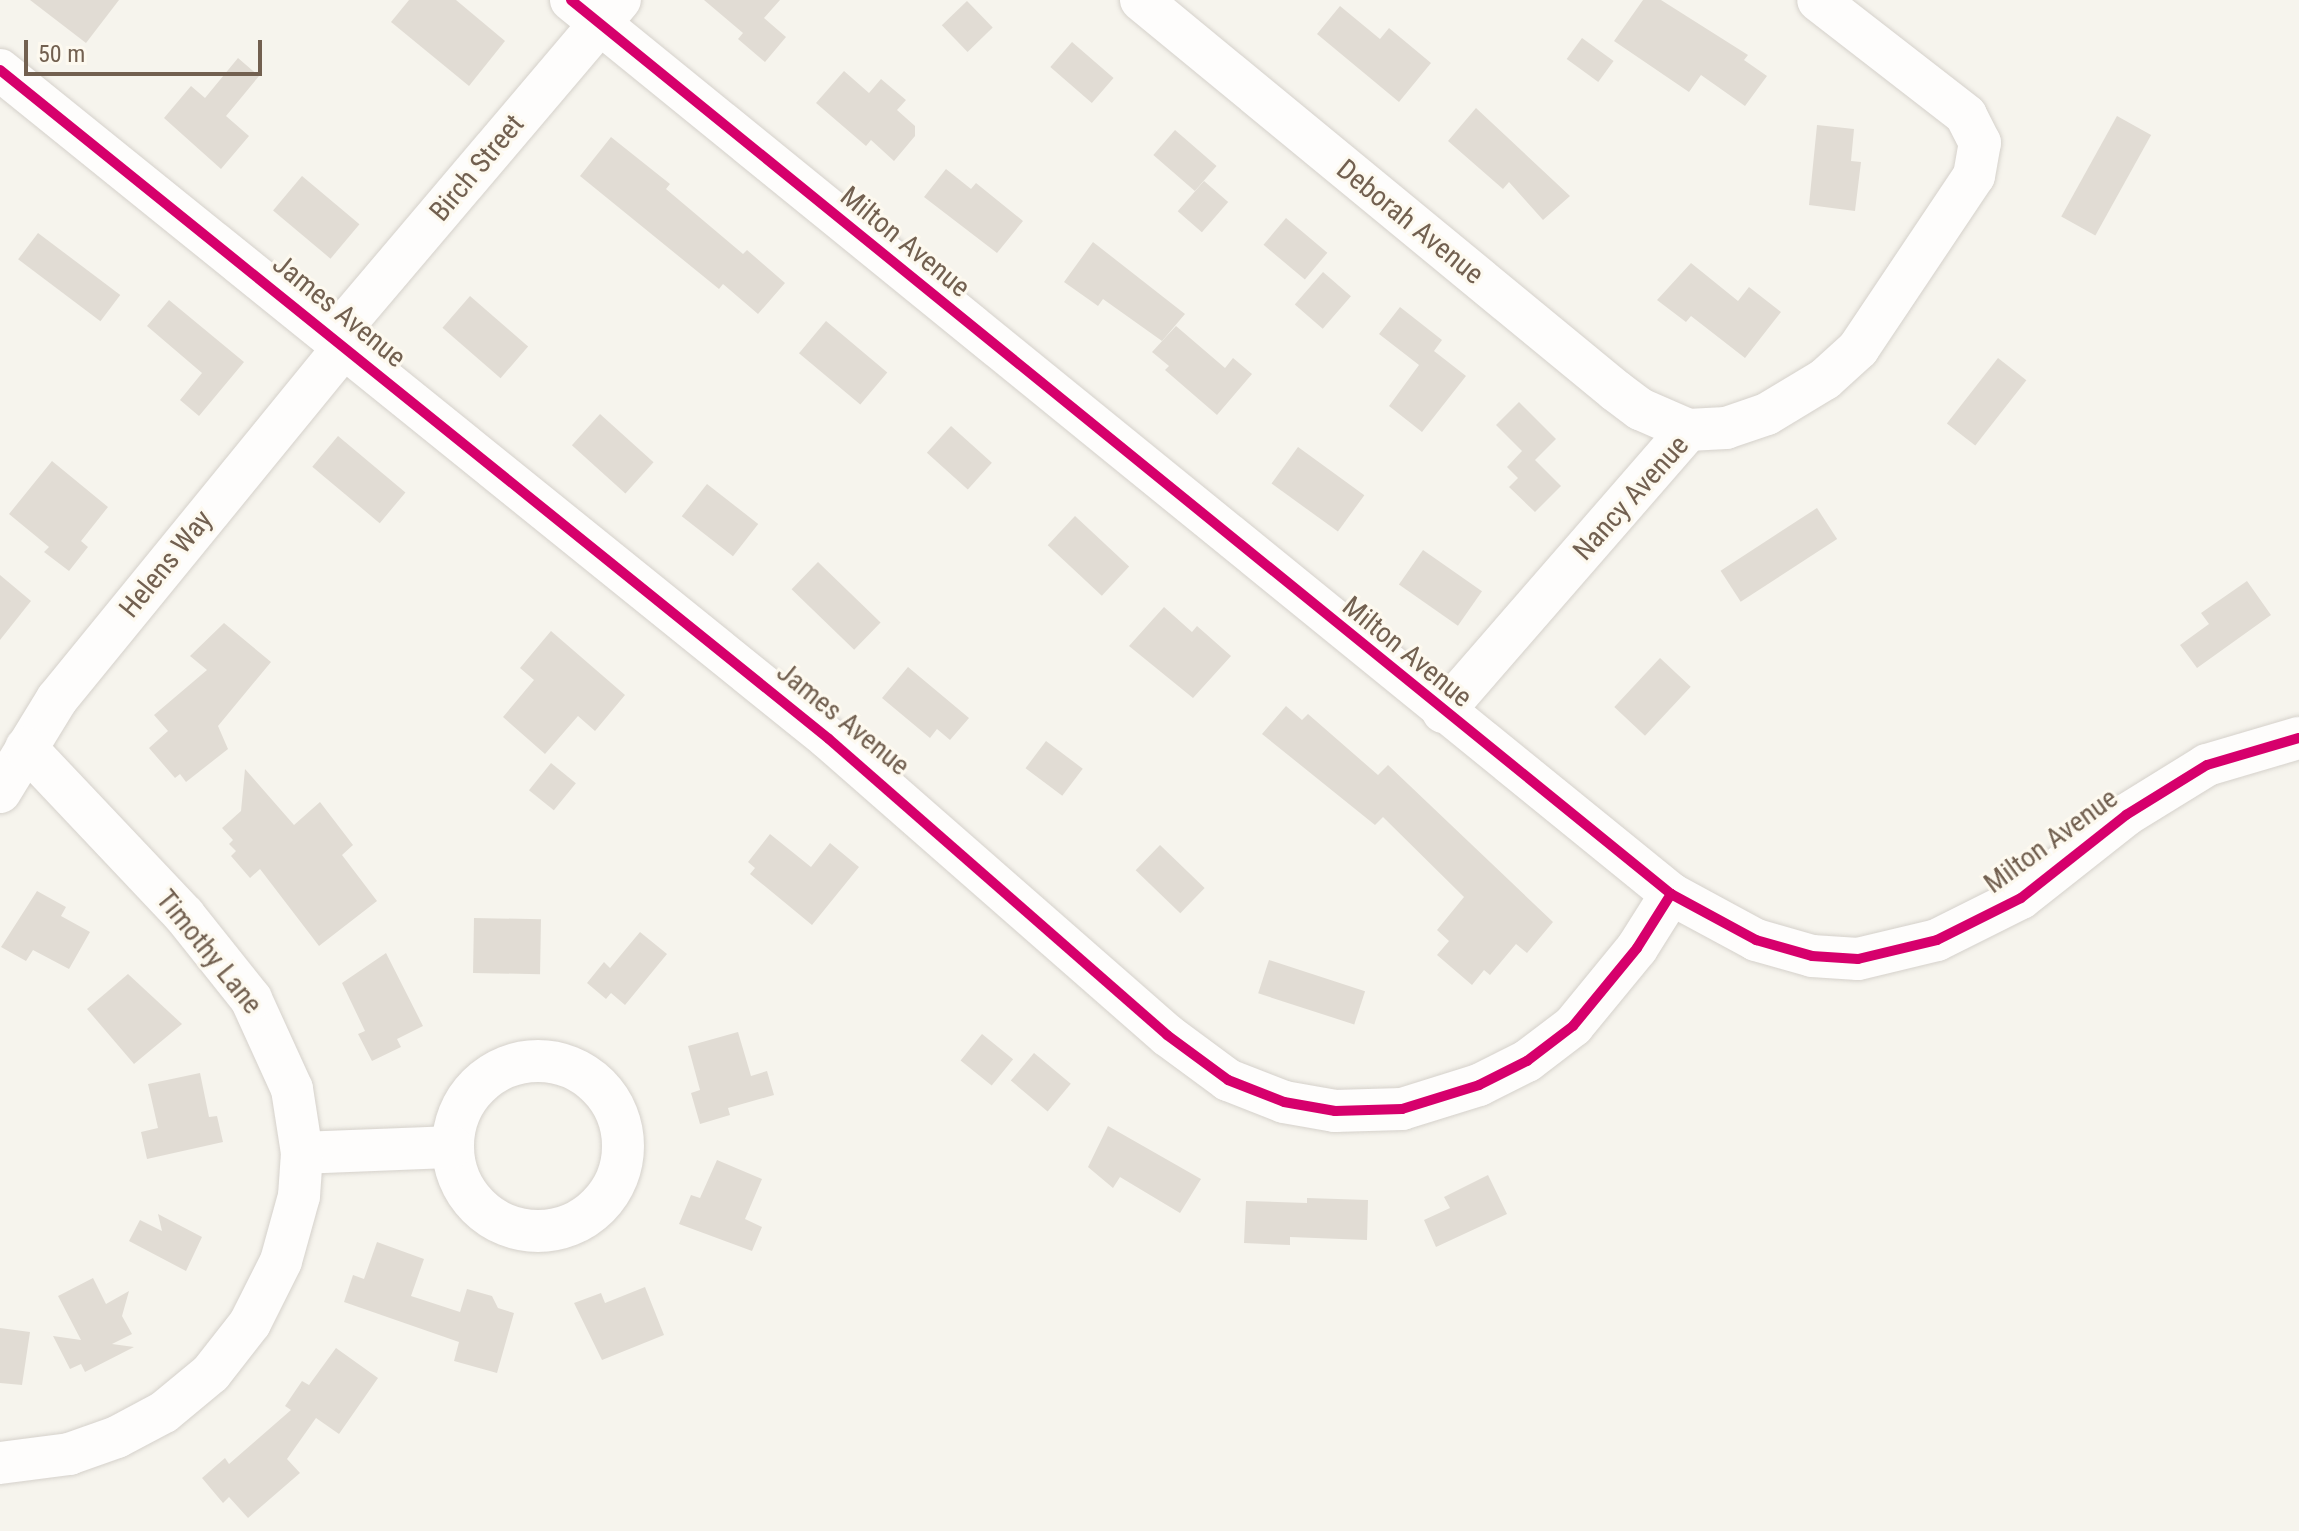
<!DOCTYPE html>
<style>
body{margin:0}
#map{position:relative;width:2299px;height:1531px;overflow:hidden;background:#f6f4ed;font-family:"Roboto Condensed",sans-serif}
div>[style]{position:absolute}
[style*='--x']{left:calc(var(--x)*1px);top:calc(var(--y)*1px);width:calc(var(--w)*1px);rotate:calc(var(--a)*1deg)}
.building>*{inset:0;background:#e1dcd4;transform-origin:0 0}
.roads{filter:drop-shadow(0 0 2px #d5d1cb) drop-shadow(0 0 2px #d5d1cb)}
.minor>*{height:42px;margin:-21px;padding:0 21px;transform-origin:21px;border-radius:21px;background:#fefdfc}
.minor>.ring{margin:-21px;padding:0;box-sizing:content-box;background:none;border:42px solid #fefdfc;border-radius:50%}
.cycleway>*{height:10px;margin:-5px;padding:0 5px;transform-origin:5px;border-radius:5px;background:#d6006c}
span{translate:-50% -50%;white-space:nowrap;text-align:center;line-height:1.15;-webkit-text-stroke:6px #fdf9ef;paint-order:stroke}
.street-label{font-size:28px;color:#726050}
.scale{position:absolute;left:24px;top:40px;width:238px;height:36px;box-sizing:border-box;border:4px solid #726050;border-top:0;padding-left:10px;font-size:24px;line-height:28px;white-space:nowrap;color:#726050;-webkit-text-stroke:6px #fdf9ef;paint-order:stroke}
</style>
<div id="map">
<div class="building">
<div style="clip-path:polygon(30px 0,119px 0,86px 43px)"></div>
<div style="clip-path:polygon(409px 0,456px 0,505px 41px,469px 86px,391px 22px)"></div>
<div style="clip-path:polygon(704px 0,780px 0,764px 18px,786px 37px,765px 62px,738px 39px,743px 33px)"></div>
<div style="clip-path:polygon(1643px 0,1661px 0,1748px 55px,1744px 60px,1767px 76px,1745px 106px,1701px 75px,1689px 92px,1614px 41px)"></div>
<div style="left:967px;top:1px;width:37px;height:35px;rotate:46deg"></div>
<div style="clip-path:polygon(1340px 6px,1380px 39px,1389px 28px,1431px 63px,1399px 102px,1317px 34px)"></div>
<div style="left:1582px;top:38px;width:39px;height:26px;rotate:36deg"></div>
<div style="left:1072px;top:42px;width:55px;height:33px;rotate:41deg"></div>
<div style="clip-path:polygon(238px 58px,259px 76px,226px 116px,249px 136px,221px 169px,164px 118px,191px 86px,205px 98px)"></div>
<div style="clip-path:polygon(844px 71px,869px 93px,881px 79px,906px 100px,897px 110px,915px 126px,915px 136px,894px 161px,871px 140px,866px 146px,816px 103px)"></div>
<div style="clip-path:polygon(1476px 108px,1570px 196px,1543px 220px,1509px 182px,1503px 189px,1448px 141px)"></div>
<div style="left:2117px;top:116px;width:39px;height:115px;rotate:29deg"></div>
<div style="clip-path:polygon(1817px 125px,1854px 129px,1851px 161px,1861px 162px,1855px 211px,1809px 205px)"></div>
<div style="left:1175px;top:130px;width:55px;height:33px;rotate:41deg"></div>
<div style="clip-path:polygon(611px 137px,670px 184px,666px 189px,743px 254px,747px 250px,785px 283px,758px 314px,723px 284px,719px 289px,580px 176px)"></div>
<div style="clip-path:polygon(946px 169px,971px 189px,976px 183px,1023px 221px,997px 253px,924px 197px)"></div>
<div style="left:302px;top:176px;width:75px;height:45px;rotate:40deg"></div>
<div style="left:1204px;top:181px;width:32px;height:40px;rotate:41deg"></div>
<div style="left:1286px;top:218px;width:54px;height:35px;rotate:40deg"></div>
<div style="left:38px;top:233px;width:103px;height:33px;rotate:37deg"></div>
<div style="clip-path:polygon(1093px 242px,1185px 314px,1162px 341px,1103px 299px,1098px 306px,1064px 282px)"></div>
<div style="clip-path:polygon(1691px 263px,1738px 301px,1749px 287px,1781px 312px,1745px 358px,1691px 316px,1686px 322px,1657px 300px)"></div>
<div style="left:1323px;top:272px;width:37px;height:43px;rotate:41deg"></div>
<div style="left:470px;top:296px;width:77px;height:42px;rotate:41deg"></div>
<div style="clip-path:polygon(169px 300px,244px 362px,199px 416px,180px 400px,202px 373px,147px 326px)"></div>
<div style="clip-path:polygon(1400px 307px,1442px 340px,1434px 351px,1466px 376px,1422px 432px,1389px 406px,1419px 365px,1379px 334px)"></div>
<div style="left:826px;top:321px;width:80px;height:42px;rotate:40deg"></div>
<div style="clip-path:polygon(1176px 326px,1225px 368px,1233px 358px,1252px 374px,1217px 415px,1165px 370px,1169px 366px,1152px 352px)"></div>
<div style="left:1998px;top:358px;width:36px;height:83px;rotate:38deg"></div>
<div style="clip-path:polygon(1519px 402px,1556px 439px,1535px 460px,1561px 486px,1535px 512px,1509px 487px,1518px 478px,1507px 467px,1522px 451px,1496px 425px)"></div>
<div style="left:600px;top:414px;width:72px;height:42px;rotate:42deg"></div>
<div style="left:951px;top:426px;width:55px;height:36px;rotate:42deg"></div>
<div style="left:338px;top:436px;width:88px;height:40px;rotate:40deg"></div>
<div style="left:1298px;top:447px;width:82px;height:45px;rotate:36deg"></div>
<div style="clip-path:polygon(52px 461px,108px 507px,81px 541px,88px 547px,69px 571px,44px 552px,49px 547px,9px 514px)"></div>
<div style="left:707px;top:484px;width:65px;height:41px;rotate:38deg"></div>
<div style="left:1817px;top:508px;width:37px;height:115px;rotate:57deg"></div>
<div style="left:1075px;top:516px;width:74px;height:40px;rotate:43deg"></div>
<div style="left:1423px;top:550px;width:72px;height:42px;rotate:35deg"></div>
<div style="left:818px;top:562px;width:87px;height:38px;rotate:44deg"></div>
<div style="clip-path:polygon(0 575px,31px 601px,0 640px)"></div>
<div style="clip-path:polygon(2247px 581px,2271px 615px,2197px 668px,2180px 645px,2209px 624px,2201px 613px)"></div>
<div style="clip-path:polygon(1164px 607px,1192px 632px,1197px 626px,1231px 656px,1193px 698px,1129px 646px)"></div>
<div style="clip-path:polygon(224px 623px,271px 662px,218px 726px,228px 749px,186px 782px,180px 774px,175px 778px,149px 748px,168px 731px,154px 715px,207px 670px,190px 656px)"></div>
<div style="clip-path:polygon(551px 631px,625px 695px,595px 731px,578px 716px,545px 754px,503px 717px,534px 680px,520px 668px)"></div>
<div style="left:1660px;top:658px;width:42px;height:67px;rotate:43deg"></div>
<div style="clip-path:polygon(908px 667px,969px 718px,950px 740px,937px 729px,930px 738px,882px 698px)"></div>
<div style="clip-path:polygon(1286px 706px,1302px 720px,1308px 714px,1378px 775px,1388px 765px,1553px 922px,1527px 953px,1516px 944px,1490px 975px,1484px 970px,1472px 985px,1437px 955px,1449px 941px,1437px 930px,1464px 897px,1383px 817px,1375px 825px,1262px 734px)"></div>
<div style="left:1046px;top:741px;width:46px;height:34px;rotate:37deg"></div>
<div style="left:551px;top:763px;width:32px;height:35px;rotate:39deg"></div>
<div style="clip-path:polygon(245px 769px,294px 825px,320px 802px,353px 845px,342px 855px,377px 901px,319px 946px,260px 869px,250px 878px,231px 856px,236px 851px,229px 844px,233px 840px,222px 828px,241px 811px)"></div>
<div style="clip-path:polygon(770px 834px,811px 867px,830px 843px,859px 867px,812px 925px,750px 874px,755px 868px,748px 862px)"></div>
<div style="left:1160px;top:845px;width:62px;height:35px;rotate:44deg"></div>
<div style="clip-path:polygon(37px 891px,66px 907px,61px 916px,90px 932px,69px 969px,33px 950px,26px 961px,1px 947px)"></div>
<div style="left:474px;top:918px;width:67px;height:55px;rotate:1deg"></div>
<div style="clip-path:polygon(640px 932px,667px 954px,625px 1005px,611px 993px,606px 999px,587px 983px,604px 962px,610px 968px)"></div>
<div style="clip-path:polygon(386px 953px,423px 1026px,397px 1039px,401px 1047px,372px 1061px,358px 1034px,365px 1031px,342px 983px)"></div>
<div style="left:1269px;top:960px;width:101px;height:35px;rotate:18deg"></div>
<div style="clip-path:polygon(128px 974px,182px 1024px,134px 1064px,87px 1009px)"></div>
<div style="clip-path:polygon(738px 1032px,751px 1076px,767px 1071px,774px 1095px,728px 1108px,730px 1115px,700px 1124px,691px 1093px,700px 1090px,688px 1046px)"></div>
<div style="left:982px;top:1034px;width:40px;height:34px;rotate:39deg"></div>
<div style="left:1034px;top:1053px;width:48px;height:36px;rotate:40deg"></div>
<div style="clip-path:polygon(200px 1073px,209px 1117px,217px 1116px,223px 1142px,147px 1159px,141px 1132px,158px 1128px,148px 1084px)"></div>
<div style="clip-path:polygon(1108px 1126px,1201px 1179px,1180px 1213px,1120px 1177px,1113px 1188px,1088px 1167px)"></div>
<div style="clip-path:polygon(717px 1160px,762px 1179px,745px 1219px,762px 1227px,752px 1251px,679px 1224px,691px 1195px,700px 1198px)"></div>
<div style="clip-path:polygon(1488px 1175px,1507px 1214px,1436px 1247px,1424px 1220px,1450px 1208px,1444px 1197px)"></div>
<div style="clip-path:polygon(1307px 1198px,1368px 1200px,1367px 1240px,1290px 1237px,1290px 1245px,1244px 1243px,1246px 1201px,1307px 1203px)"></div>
<div style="clip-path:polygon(158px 1214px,202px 1237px,186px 1271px,129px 1241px,140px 1220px,162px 1231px)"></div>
<div style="clip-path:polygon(377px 1242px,424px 1259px,411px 1296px,460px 1312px,467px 1289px,492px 1296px,498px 1308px,514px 1313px,497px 1373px,454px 1361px,459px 1342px,344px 1302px,353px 1275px,364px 1279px)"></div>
<div style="clip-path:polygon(93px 1278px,106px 1304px,129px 1291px,122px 1316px,132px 1334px,112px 1344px,134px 1347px,85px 1372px,81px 1364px,70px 1369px,53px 1336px,81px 1340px,58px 1296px)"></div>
<div style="clip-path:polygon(645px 1287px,664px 1335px,602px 1360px,574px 1303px,601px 1293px,605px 1303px)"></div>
<div style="clip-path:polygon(0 1328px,30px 1332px,22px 1385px,0 1383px)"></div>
<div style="clip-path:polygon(336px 1348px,378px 1378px,339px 1434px,316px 1418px,287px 1459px,300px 1473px,248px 1518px,229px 1497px,223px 1503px,202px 1478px,225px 1458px,229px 1464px,291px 1410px,285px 1406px,302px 1381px,309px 1385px)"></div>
</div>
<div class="roads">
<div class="minor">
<div style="--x:571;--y:0;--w:1417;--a:39.1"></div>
<div style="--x:1671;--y:894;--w:97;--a:28.4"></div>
<div style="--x:1756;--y:940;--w:58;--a:15.9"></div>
<div style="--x:1812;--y:956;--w:46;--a:3.7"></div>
<div style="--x:1858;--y:959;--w:81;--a:-13.5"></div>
<div style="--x:1937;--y:940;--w:94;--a:-26.6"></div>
<div style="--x:2021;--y:898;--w:134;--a:-38.3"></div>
<div style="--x:2126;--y:815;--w:95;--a:-31.7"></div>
<div style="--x:2207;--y:765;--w:96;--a:-16.4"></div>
<div style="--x:1141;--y:0;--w:615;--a:39.46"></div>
<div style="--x:1616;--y:391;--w:30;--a:37"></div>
<div style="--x:1640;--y:409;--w:52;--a:23.6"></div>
<div style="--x:0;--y:70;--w:1065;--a:38.9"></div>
<div style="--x:829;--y:739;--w:449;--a:41.2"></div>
<div style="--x:1167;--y:1035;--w:76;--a:36.4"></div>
<div style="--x:1228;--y:1080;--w:60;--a:21.4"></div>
<div style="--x:1284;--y:1102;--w:52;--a:10"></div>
<div style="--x:1335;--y:1111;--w:67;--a:-1.7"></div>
<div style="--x:1402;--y:1109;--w:81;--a:-17.3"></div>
<div style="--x:1479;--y:1085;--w:54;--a:-26.6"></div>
<div style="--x:1527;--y:1061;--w:58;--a:-37.3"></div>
<div style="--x:1573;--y:1026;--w:101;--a:-50.6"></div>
<div style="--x:1637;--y:948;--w:64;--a:-57.8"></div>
<div style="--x:334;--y:337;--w:442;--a:-49.7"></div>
<div style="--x:1443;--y:712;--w:374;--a:-49"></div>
<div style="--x:1688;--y:430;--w:38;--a:-3"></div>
<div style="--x:1726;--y:428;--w:43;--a:-18.9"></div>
<div style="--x:1767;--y:414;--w:68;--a:-31.1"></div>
<div style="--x:1825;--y:379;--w:45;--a:-42.3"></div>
<div style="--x:1858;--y:349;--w:208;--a:-56.2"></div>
<div style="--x:1974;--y:176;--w:34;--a:-80"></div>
<div style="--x:1980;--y:143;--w:31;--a:-117"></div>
<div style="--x:1966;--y:115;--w:187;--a:-142.2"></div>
<div style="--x:0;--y:792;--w:109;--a:-58.5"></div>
<div style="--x:57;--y:699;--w:456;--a:-50.8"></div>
<div class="ring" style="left:453px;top:1061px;width:128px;height:128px"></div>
<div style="--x:302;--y:1153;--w:150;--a:-2.3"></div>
<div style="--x:0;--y:1463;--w:70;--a:-7.4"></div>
<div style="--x:69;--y:1454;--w:51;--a:-19.5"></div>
<div style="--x:117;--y:1437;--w:53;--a:-28"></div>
<div style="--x:164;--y:1412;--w:61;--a:-39.7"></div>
<div style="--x:211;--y:1373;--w:63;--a:-52"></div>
<div style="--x:250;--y:1323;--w:69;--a:-63.4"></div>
<div style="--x:281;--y:1261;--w:67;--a:-74.5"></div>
<div style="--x:299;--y:1196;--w:43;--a:-86"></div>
<div style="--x:302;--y:1153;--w:65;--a:-98.9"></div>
<div style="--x:292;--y:1089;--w:99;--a:-114.5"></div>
<div style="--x:251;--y:999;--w:107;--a:-128.6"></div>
<div style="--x:184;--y:915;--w:230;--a:-133.4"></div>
</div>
</div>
<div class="cycleway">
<div style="--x:571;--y:0;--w:1417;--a:39.1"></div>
<div style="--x:1671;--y:894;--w:97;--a:28.4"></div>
<div style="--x:1756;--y:940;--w:58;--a:15.9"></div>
<div style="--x:1812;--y:956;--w:46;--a:3.7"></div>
<div style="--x:1858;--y:959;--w:81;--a:-13.5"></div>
<div style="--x:1937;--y:940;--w:94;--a:-26.6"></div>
<div style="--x:2021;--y:898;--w:134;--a:-38.3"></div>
<div style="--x:2126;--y:815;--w:95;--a:-31.7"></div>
<div style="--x:2207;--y:765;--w:96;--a:-16.4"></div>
<div style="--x:0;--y:70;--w:1065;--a:38.9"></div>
<div style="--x:829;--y:739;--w:449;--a:41.2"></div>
<div style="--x:1167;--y:1035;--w:76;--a:36.4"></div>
<div style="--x:1228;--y:1080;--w:60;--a:21.4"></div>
<div style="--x:1284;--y:1102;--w:52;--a:10"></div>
<div style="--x:1335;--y:1111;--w:67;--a:-1.7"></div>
<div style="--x:1402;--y:1109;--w:81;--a:-17.3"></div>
<div style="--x:1479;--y:1085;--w:54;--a:-26.6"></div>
<div style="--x:1527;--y:1061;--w:58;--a:-37.3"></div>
<div style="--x:1573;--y:1026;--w:101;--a:-50.6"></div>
<div style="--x:1637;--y:948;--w:64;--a:-57.8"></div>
</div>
<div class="street-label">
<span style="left:477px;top:168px;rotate:-50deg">Birch Street</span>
<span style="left:1410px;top:222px;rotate:39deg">Deborah Avenue</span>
<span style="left:905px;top:242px;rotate:39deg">Milton Avenue</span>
<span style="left:339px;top:311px;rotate:39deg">James Avenue</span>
<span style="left:1631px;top:498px;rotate:-48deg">Nancy Avenue</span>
<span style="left:166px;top:564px;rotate:-51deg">Helens Way</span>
<span style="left:1407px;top:652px;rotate:39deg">Milton Avenue</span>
<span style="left:843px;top:719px;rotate:39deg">James Avenue</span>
<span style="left:2051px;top:841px;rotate:-36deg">Milton Avenue</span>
<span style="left:209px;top:952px;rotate:51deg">Timothy Lane</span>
</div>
<div class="scale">50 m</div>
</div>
